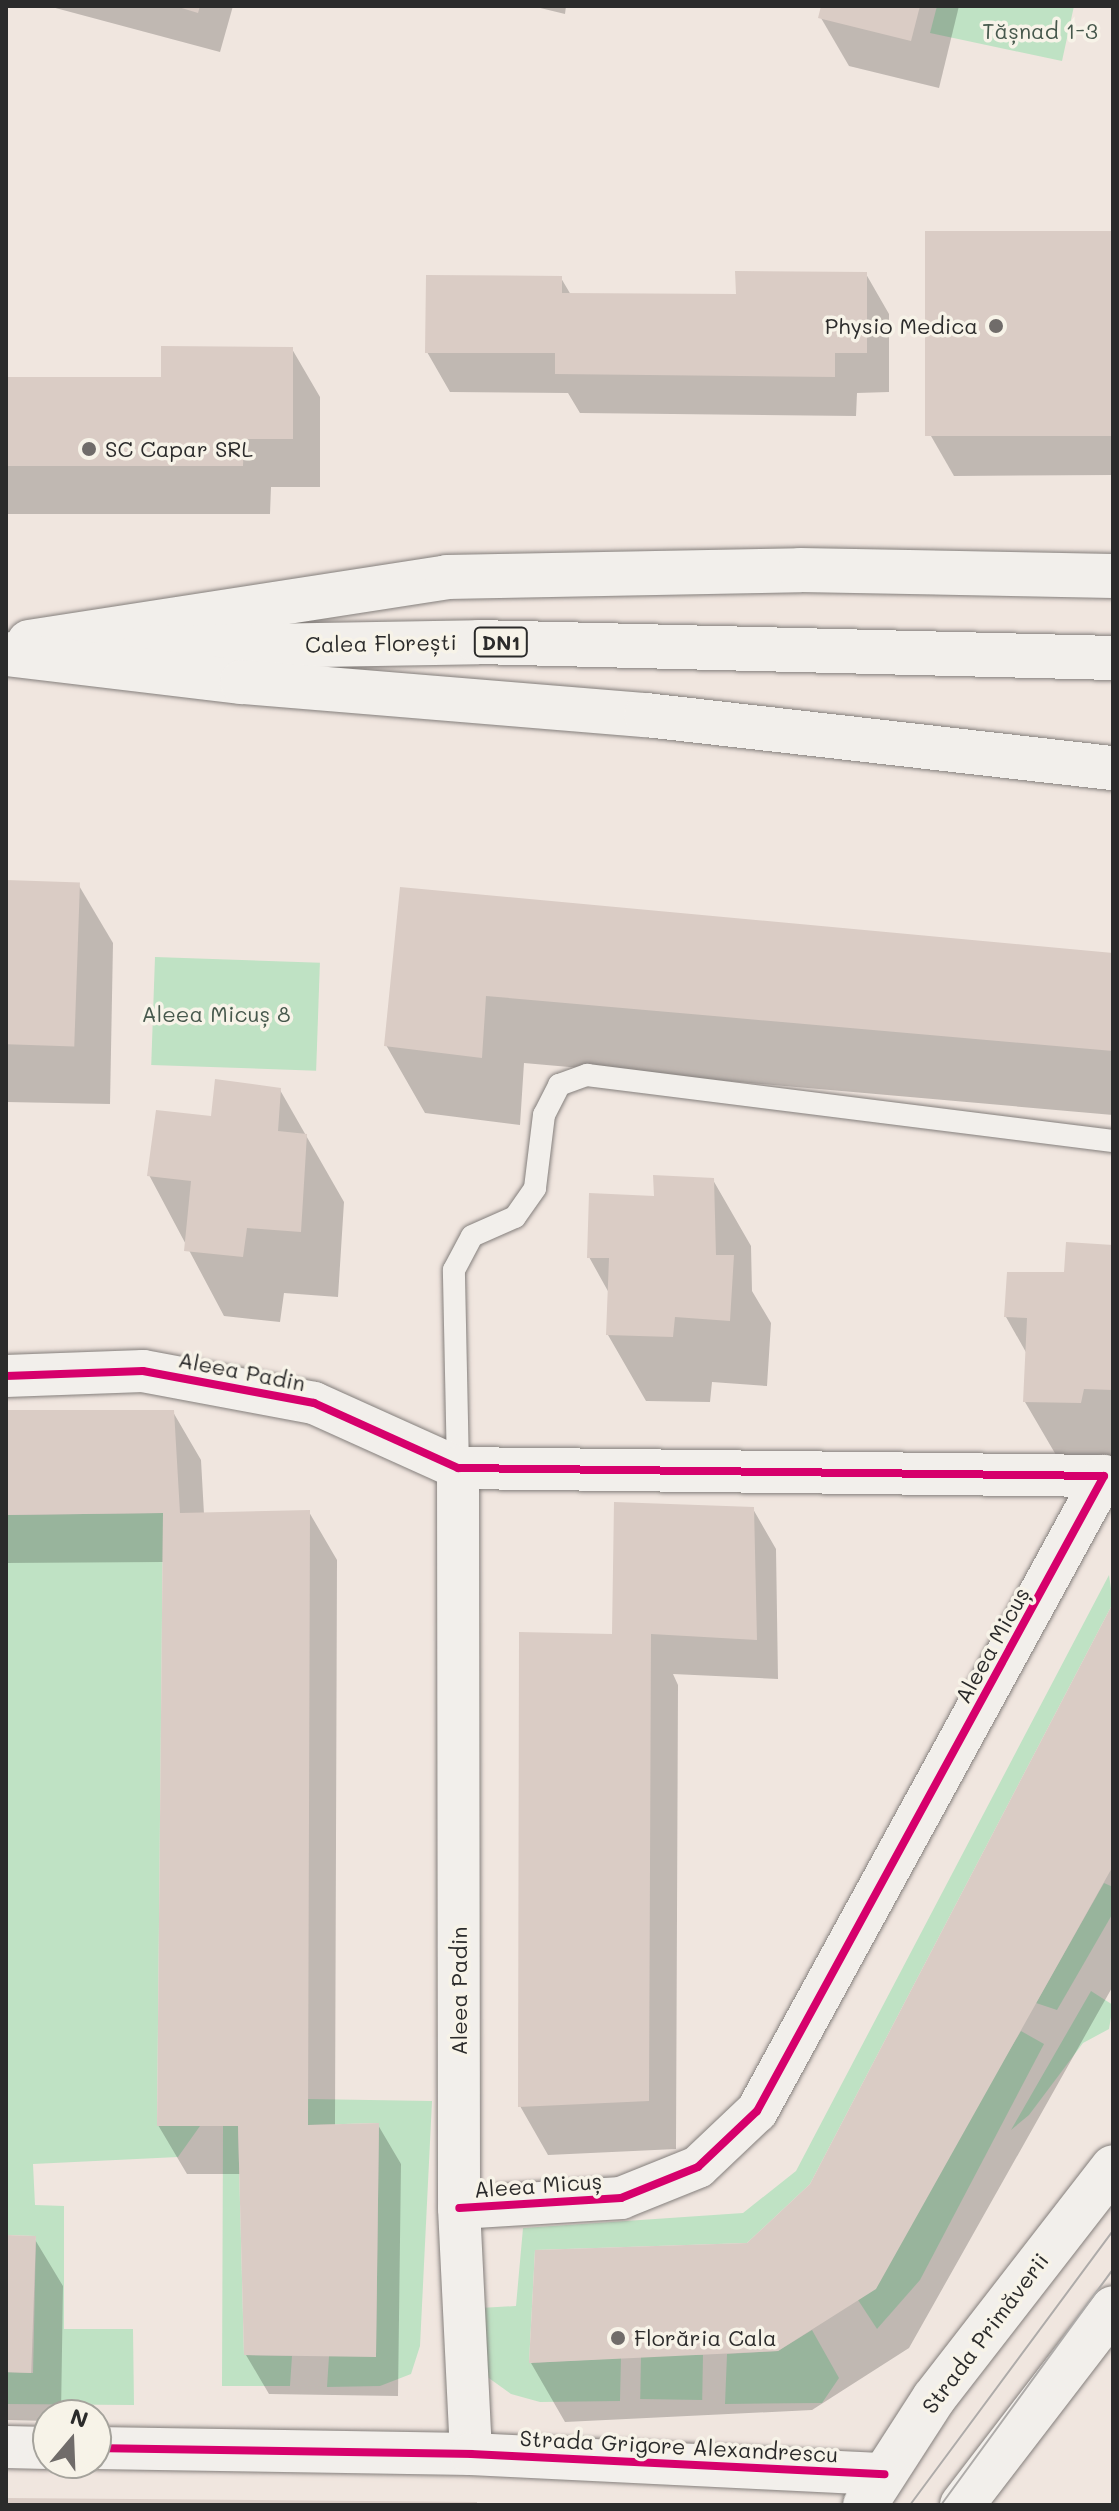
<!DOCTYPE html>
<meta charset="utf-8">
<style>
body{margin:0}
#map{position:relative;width:1119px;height:2511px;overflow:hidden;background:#f0e6df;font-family:Mali,sans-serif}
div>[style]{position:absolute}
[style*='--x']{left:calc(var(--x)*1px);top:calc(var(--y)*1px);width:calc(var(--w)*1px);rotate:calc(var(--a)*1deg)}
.green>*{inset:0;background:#bfe2c4;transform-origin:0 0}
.shadow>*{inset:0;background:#0003}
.building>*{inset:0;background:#daccc5;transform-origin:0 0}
.roads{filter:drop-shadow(0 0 2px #847f7c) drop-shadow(0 0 2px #847f7c)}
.service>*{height:22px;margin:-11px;padding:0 11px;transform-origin:11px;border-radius:11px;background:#f2efeb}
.minor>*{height:42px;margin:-21px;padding:0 21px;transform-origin:21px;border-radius:21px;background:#f2efeb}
.secondary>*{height:44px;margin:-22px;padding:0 22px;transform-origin:22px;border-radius:22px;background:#f2efeb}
.primary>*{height:44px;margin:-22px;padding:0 22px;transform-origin:22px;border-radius:22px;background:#f2efeb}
.tram>*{height:2px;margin:-1px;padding:0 1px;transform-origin:1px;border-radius:1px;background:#aeaba9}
.cycleway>*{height:8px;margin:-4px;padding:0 4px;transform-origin:4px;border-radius:4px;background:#d6006c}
.dots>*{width:22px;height:22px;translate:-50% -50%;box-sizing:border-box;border:4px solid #f7f3e8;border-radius:50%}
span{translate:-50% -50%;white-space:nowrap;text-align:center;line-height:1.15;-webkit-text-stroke:7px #f7f3e8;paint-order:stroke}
.shield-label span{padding:2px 6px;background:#f7f3e8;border:2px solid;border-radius:6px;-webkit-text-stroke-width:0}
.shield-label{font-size:20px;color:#2b2b2b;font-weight:700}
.park-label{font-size:22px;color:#46584c}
.poi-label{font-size:22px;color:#2b2b2b}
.right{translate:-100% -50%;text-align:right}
.left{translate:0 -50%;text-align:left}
.street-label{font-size:22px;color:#2b2b2b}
.frame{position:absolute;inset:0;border:8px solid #2b2b2b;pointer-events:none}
.north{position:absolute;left:32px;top:2399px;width:80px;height:80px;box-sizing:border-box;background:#f7f3e8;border:2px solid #a5a39c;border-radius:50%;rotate:19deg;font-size:22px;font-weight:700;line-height:32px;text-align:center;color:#2b2b2b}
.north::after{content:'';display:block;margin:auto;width:28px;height:36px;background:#706c6a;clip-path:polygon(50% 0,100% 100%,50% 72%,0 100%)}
</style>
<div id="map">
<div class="green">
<div style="clip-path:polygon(937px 6px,1074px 6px,1062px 61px,930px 33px)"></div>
<div style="left:155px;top:957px;width:165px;height:108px;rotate:2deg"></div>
<div style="clip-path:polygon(163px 1513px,157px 2125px,200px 2126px,178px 2157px,33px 2164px,35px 2205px,64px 2206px,64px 2329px,133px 2329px,134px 2405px,6px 2404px,6px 2372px,33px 2373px,36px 2236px,6px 2235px,6px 1515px)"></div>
<div style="clip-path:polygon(1109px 1575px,1113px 1603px,810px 2184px,747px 2243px,535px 2250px,529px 2363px,621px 2358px,620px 2401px,540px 2402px,511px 2394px,486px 2376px,480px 2308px,516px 2306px,523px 2228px,743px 2213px,796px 2171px)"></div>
<div style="clip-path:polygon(1104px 1883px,1113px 1887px,1113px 1913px,1057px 2010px,1036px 2003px)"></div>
<div style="clip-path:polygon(1091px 1991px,1113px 2005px,1109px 2029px,1083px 2043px,1029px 2115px,1011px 2130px)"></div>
<div style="clip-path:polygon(1021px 2031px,1044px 2044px,920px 2280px,877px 2329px,858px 2300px)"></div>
<div style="clip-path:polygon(308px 2099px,432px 2101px,420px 2346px,411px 2374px,380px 2386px,327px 2387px,329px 2356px,376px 2356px,379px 2123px,308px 2125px)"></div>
<div style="clip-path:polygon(223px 2125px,238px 2126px,244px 2355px,292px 2356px,290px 2386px,222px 2386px)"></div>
<div style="clip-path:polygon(812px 2330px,839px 2378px,822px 2403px,725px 2404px,727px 2354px,778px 2351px)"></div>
<div style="left:703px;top:2355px;width:45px;height:62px;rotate:91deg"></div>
</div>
<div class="shadow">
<div style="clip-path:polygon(48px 6px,233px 6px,220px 52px)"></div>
<div style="clip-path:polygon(532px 6px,566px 6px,565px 14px)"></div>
<div style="clip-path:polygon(823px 6px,959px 6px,939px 88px,849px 66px,821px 18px)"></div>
<div style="clip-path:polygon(1113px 233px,1113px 475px,954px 476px,931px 436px)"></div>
<div style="clip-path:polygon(866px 274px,889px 314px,889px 392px,857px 393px,856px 416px,580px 413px,568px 393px,450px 392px,427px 352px,561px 278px,571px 295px,738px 296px)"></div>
<div style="clip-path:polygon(292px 349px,320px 397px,320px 487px,271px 487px,270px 514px,6px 514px,6px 379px,163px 379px)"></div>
<div style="clip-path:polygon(6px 882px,78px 884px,113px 943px,110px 1104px,6px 1102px)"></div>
<div style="clip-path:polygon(401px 889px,1113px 955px,1113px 1115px,524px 1063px,520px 1125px,425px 1113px,386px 1045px)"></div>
<div style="clip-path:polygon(280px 1090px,344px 1202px,338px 1297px,284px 1293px,280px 1322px,224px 1316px,149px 1175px,212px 1118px)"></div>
<div style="clip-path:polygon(713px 1180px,751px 1246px,752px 1291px,771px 1323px,767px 1386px,712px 1382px,710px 1402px,646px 1401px,608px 1335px,609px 1293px,589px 1257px,656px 1198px)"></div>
<div style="clip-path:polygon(1113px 1247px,1113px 1469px,1063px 1467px,1025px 1402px,1027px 1354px,1006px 1317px)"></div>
<div style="clip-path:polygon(6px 1412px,173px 1412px,201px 1460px,204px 1514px,309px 1512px,337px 1560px,335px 2126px,378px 2125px,401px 2164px,398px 2396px,269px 2394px,246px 2355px,241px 2174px,187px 2174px,158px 2125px,164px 1562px,6px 1563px)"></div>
<div style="clip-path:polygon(753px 1509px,776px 1549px,778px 1679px,673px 1674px,678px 1685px,676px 2149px,548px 2155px,520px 2106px,614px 1635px)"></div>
<div style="clip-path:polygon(1113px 1608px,1113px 1986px,909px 2348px,812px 2410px,565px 2422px,531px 2363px,748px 2245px,812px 2185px)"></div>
<div style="clip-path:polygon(6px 2237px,34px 2238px,63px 2286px,61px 2415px,48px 2415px,48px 2421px,6px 2420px)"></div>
</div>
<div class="building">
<div style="clip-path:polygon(175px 6px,200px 6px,198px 13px)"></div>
<div style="clip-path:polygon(821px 6px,920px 6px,911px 41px,818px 18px)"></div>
<div style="left:1113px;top:231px;width:205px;height:188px;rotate:90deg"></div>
<div style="clip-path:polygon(735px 271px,867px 272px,867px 353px,835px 353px,835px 377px,555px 374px,555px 353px,425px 353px,426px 275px,562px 276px,562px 293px,736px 294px)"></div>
<div style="clip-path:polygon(161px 346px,293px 347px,293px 439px,244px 439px,243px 466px,6px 466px,6px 377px,161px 377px)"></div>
<div style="left:6px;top:880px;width:74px;height:164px;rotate:2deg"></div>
<div style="clip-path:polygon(400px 887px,1113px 953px,1113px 1051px,486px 996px,482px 1058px,384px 1046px)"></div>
<div style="clip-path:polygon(215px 1079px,281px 1088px,278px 1131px,307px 1134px,301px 1232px,247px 1228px,243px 1257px,184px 1251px,191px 1181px,147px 1176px,156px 1110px,211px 1116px)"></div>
<div style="clip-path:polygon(653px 1175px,714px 1178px,716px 1255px,734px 1255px,730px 1321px,675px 1317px,673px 1337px,606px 1335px,609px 1258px,587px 1258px,589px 1193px,654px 1196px)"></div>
<div style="clip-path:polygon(1066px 1242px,1113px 1245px,1113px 1390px,1084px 1389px,1081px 1403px,1023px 1402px,1027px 1318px,1004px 1317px,1007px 1272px,1064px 1272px)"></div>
<div style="clip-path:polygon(6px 1410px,174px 1410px,180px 1513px,310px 1510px,308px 2125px,379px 2123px,376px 2357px,244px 2355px,238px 2126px,157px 2126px,163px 1513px,6px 1515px)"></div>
<div style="clip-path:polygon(614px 1502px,754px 1507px,757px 1640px,651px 1634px,649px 2101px,518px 2107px,519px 1632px,612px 1634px)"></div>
<div style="clip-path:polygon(1113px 1603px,1113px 1866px,876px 2289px,778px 2351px,529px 2363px,535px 2250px,747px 2243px,810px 2184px)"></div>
<div style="left:6px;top:2235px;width:30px;height:137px;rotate:2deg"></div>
<div style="clip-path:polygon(6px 2498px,477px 2502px,477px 2505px,6px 2505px)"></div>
</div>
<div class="roads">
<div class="service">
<div style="--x:458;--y:1468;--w:198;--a:-91.2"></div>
<div style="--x:454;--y:1270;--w:38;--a:-62"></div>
<div style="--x:472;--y:1236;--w:47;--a:-23.8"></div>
<div style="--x:515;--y:1217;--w:35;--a:-55"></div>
<div style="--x:535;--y:1188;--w:74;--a:-83"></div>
<div style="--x:544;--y:1115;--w:34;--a:-63"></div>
<div style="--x:559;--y:1085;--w:30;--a:-20"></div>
<div style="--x:587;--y:1075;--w:530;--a:7.15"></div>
</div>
<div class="minor">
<div style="--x:6;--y:1376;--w:137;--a:-2.1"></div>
<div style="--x:143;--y:1371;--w:174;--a:10.6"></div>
<div style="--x:314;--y:1403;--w:158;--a:24.3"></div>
<div style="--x:458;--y:1468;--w:646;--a:0.71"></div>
<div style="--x:1104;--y:1476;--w:724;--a:118.65"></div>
<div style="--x:757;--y:2111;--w:81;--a:136.5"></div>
<div style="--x:698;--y:2167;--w:83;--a:158.1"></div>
<div style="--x:621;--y:2198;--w:162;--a:176.5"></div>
<div style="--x:458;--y:1468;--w:740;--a:89.92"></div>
<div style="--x:459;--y:2208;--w:246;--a:87.2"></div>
<div style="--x:6;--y:2447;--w:42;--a:1.4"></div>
<div style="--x:96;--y:2448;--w:375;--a:0.9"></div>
<div style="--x:471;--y:2454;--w:414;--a:2.8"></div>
</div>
<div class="secondary">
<div style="--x:865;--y:2505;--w:127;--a:-57.2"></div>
<div style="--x:934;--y:2398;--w:292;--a:-52.2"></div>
<div style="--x:962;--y:2505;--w:248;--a:-52.5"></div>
</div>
<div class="primary">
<div style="--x:29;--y:642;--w:423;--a:-8.8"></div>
<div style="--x:447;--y:577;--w:353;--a:-1.1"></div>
<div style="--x:800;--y:570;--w:313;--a:1.1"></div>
<div style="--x:144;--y:648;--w:334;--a:-1"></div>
<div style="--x:478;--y:642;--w:635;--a:1.44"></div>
<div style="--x:6;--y:654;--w:238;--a:6.8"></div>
<div style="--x:242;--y:682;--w:405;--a:4.7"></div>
<div style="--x:646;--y:715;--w:470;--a:6.5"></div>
</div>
</div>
<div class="tram">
<div style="--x:910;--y:2505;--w:341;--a:-53.5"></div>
<div style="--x:941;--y:2505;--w:292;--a:-53.9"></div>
</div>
<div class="cycleway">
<div style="--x:6;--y:1376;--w:137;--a:-2.1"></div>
<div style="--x:143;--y:1371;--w:174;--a:10.6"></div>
<div style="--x:314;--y:1403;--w:158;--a:24.3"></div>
<div style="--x:458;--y:1468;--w:646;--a:0.71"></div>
<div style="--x:1104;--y:1476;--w:724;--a:118.65"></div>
<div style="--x:757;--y:2111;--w:81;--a:136.5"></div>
<div style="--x:698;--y:2167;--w:83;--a:158.1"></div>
<div style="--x:621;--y:2198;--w:162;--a:176.5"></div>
<div style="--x:96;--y:2448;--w:375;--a:0.9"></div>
<div style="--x:471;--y:2454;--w:414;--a:2.8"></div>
</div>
<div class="dots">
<div style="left:996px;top:326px;background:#706c6a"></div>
<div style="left:89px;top:449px;background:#706c6a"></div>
<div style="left:618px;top:2338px;background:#706c6a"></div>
</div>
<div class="shield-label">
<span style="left:501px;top:642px">DN1</span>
</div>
<div class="park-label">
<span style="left:1040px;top:31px">Tășnad 1-3</span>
<span style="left:216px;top:1014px">Aleea Micuș 8</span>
</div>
<div class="poi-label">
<span class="right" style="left:978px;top:326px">Physio Medica</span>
<span class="left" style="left:105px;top:449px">SC Capar SRL</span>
<span class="left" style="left:634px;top:2338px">Florăria Cala</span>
</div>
<div class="street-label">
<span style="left:381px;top:643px;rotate:-1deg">Calea Florești</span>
<span style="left:242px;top:1371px;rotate:11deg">Aleea Padin</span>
<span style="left:992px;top:1645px;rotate:-61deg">Aleea Micuș</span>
<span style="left:459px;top:1991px;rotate:-90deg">Aleea Padin</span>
<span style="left:538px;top:2185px;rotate:-4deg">Aleea Micuș</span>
<span style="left:985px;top:2333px;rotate:-53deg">Strada Primăverii</span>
<span style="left:679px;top:2446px;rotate:3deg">Strada Grigore Alexandrescu</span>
</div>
<div class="frame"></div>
<div class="north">N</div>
</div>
